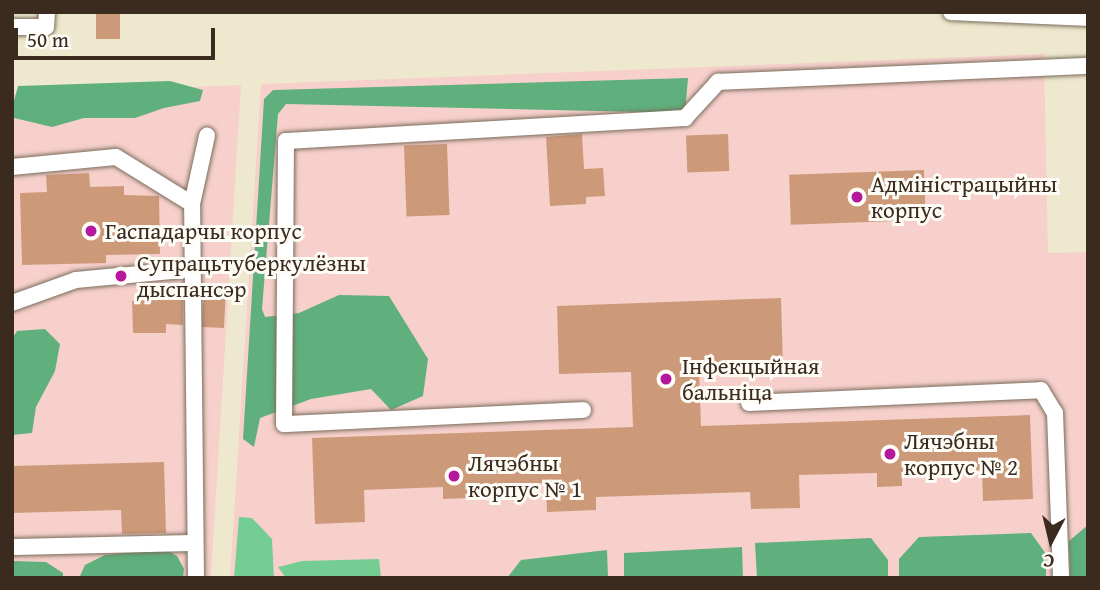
<!DOCTYPE html>
<meta charset="utf-8">
<style>
body{margin:0}
#map{position:relative;width:1100px;height:590px;overflow:hidden;background:#eee9ce;font-family:"Gentium Book Plus",serif}
div>[style]{position:absolute}
[style*='--x']{left:calc(var(--x)*1px);top:calc(var(--y)*1px);width:calc(var(--w)*1px);rotate:calc(var(--a)*1deg)}
.built>*{inset:0;background:#f7d0cc}
.green>*{inset:0;background:#74cd93}
.forest>*{inset:0;background:#5fb07d}
.building>*{inset:0;background:#cd9a79;transform-origin:0 0}
.roads{filter:drop-shadow(0 0 2px #7a6d5c) drop-shadow(0 0 2px #7a6d5c)}
.service>*{height:16px;margin:-8px;padding:0 8px;transform-origin:8px;border-radius:8px;background:#fff}
.dots>*{width:19px;height:19px;translate:-50% -50%;box-sizing:border-box;border:4px solid #fdfcf7;border-radius:50%}
span{translate:-50% -50%;white-space:nowrap;text-align:center;line-height:1.15;-webkit-text-stroke:6px #fdfcf7;paint-order:stroke}
.poi-label{font-size:23px;color:#3b2a1e}
.left{translate:0 -50%;text-align:left}
.frame{position:absolute;inset:0;border:14px solid #3b2a1e;pointer-events:none}
.north{position:absolute;left:1016px;top:506px;width:70px;height:70px;-webkit-text-stroke:5px #fdfcf7;paint-order:stroke;rotate:187deg;font-size:19px;font-weight:700;line-height:28px;text-align:center;color:#3b2a1e}
.north::after{content:'';display:block;margin:auto;width:24px;height:32px;background:#3b2a1e;clip-path:polygon(50% 0,100% 100%,50% 72%,0 100%)}
.scale{position:absolute;left:14px;top:28px;width:201px;height:32px;box-sizing:border-box;border:4px solid #3b2a1e;border-top:0;padding-left:9px;font-size:21px;line-height:24px;white-space:nowrap;color:#3b2a1e;-webkit-text-stroke:5px #fdfcf7;paint-order:stroke}
</style>
<div id="map">
<div class="built">
<div style="clip-path:polygon(1044px 54px,1048px 253px,1088px 252px,1088px 578px,230px 578px,261px 84px)"></div>
<div style="clip-path:polygon(241px 85px,211px 578px,12px 578px,12px 94px)"></div>
</div>
<div class="green">
<div style="clip-path:polygon(239px 517px,252px 518px,272px 539px,274px 578px,234px 578px)"></div>
<div style="clip-path:polygon(379px 559px,381px 578px,286px 578px,278px 567px,302px 561px)"></div>
</div>
<div class="forest">
<div style="clip-path:polygon(688px 78px,685px 113px,286px 104px,278px 114px,262px 309px,265px 317px,299px 313px,339px 295px,389px 296px,428px 359px,423px 396px,391px 410px,371px 389px,311px 399px,260px 418px,254px 447px,243px 439px,264px 99px,273px 90px)"></div>
<div style="clip-path:polygon(170px 81px,203px 90px,200px 101px,164px 108px,135px 118px,84px 118px,52px 127px,14px 118px,12px 108px,18px 86px)"></div>
<div style="clip-path:polygon(45px 329px,60px 344px,55px 371px,36px 407px,32px 433px,12px 435px,12px 339px,17px 331px)"></div>
<div style="clip-path:polygon(1088px 525px,1088px 578px,1070px 578px,1069px 541px)"></div>
<div style="clip-path:polygon(1031px 533px,1046px 554px,1046px 578px,899px 578px,899px 559px,919px 537px)"></div>
<div style="clip-path:polygon(871px 538px,888px 560px,888px 578px,757px 578px,755px 543px)"></div>
<div style="clip-path:polygon(742px 547px,743px 578px,624px 578px,624px 553px)"></div>
<div style="clip-path:polygon(165px 549px,177px 556px,184px 569px,183px 578px,79px 578px,85px 565px,105px 555px)"></div>
<div style="clip-path:polygon(607px 550px,608px 578px,507px 578px,521px 560px)"></div>
<div style="clip-path:polygon(12px 561px,46px 562px,63px 573px,63px 578px,12px 578px)"></div>
</div>
<div class="building">
<div style="left:96px;top:12px;width:24px;height:27px"></div>
<div style="clip-path:polygon(582px 134px,584px 169px,603px 168px,605px 196px,586px 197px,586px 204px,550px 206px,546px 137px)"></div>
<div style="left:728px;top:134px;width:37px;height:42px;rotate:88deg"></div>
<div style="left:447px;top:144px;width:71px;height:43px;rotate:88deg"></div>
<div style="left:924px;top:170px;width:50px;height:135px;rotate:88deg"></div>
<div style="clip-path:polygon(89px 173px,90px 187px,124px 186px,124px 195px,159px 196px,160px 254px,106px 255px,106px 263px,22px 265px,20px 193px,47px 192px,46px 175px)"></div>
<div style="left:204px;top:288px;width:22px;height:39px;rotate:3deg"></div>
<div style="clip-path:polygon(781px 298px,783px 367px,699px 370px,701px 426px,1030px 415px,1033px 499px,983px 501px,982px 470px,902px 473px,902px 486px,877px 487px,877px 473px,799px 475px,800px 508px,751px 509px,750px 492px,596px 497px,596px 510px,547px 512px,546px 483px,467px 485px,468px 498px,443px 499px,443px 487px,364px 490px,365px 522px,315px 524px,312px 438px,633px 427px,631px 372px,559px 374px,557px 306px)"></div>
<div style="clip-path:polygon(183px 299px,183px 325px,166px 324px,166px 333px,133px 333px,132px 301px)"></div>
<div style="clip-path:polygon(164px 462px,166px 533px,122px 534px,121px 510px,12px 513px,12px 466px)"></div>
</div>
<div class="roads">
<div class="service">
<div style="--x:951;--y:12;--w:137;--a:2.5"></div>
<div style="--x:12;--y:27;--w:34;--a:0"></div>
<div style="--x:46;--y:27;--w:15;--a:-86"></div>
<div style="--x:12;--y:167;--w:104;--a:-5.5"></div>
<div style="--x:116;--y:157;--w:89;--a:31.7"></div>
<div style="--x:12;--y:303;--w:68;--a:-19.8"></div>
<div style="--x:76;--y:280;--w:117;--a:-5.4"></div>
<div style="--x:749;--y:403;--w:292;--a:-2.5"></div>
<div style="--x:1041;--y:390;--w:27;--a:59"></div>
<div style="--x:1055;--y:413;--w:165;--a:87.9"></div>
<div style="--x:583;--y:410;--w:299;--a:177.3"></div>
<div style="--x:284;--y:424;--w:283;--a:-89.6"></div>
<div style="--x:286;--y:141;--w:400;--a:-3.3"></div>
<div style="--x:685;--y:118;--w:49;--a:-47.5"></div>
<div style="--x:718;--y:82;--w:370;--a:-2.5"></div>
<div style="--x:12;--y:547;--w:183;--a:-1.3"></div>
<div style="--x:196;--y:578;--w:374;--a:-90.6"></div>
<div style="--x:192;--y:204;--w:70;--a:-77.6"></div>
</div>
</div>
<div class="dots">
<div style="left:857px;top:197px;background:#b5179e"></div>
<div style="left:91px;top:231px;background:#b5179e"></div>
<div style="left:121px;top:276px;background:#b5179e"></div>
<div style="left:666px;top:379px;background:#b5179e"></div>
<div style="left:890px;top:454px;background:#b5179e"></div>
<div style="left:454px;top:476px;background:#b5179e"></div>
</div>
<div class="poi-label">
<span class="left" style="left:871px;top:197px">Адміністрацыйны<br>корпус</span>
<span class="left" style="left:105px;top:231px">Гаспадарчы корпус</span>
<span class="left" style="left:137px;top:276px">Супрацьтуберкулёзны<br>дыспансэр</span>
<span class="left" style="left:682px;top:379px">Інфекцыйная<br>бальніца</span>
<span class="left" style="left:904px;top:454px">Лячэбны<br>корпус № 2</span>
<span class="left" style="left:468px;top:476px">Лячэбны<br>корпус № 1</span>
</div>
<div class="frame"></div>
<div class="north">С</div>
<div class="scale">50 m</div>
</div>
